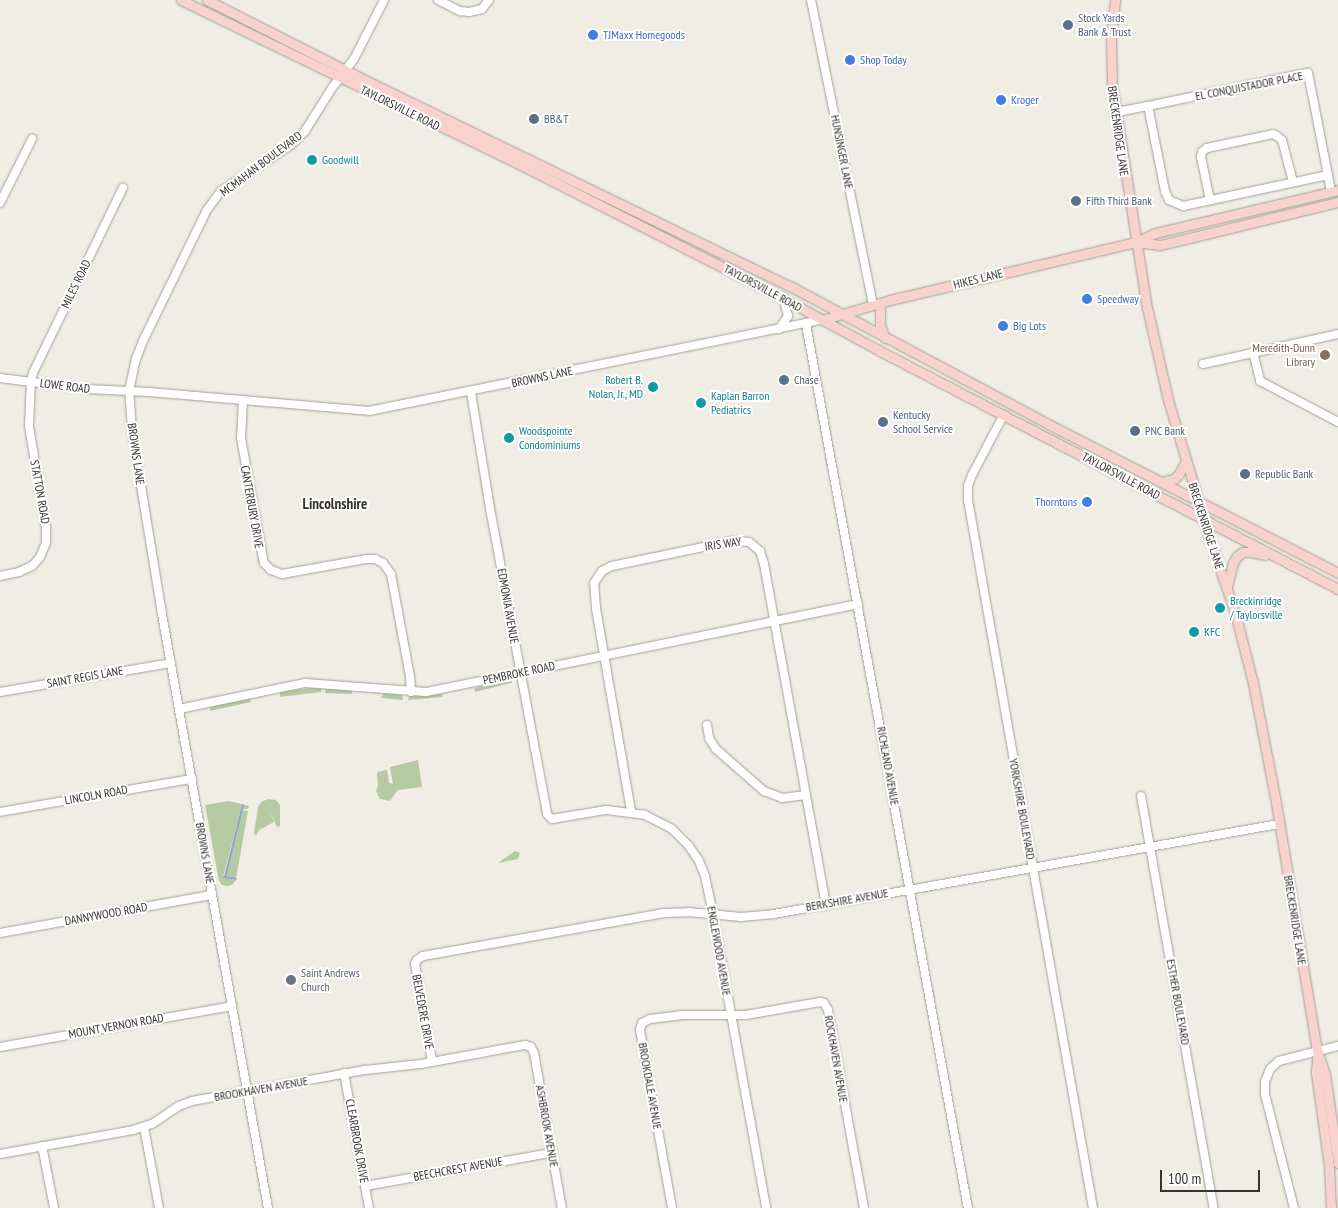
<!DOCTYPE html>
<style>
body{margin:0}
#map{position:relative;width:1338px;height:1208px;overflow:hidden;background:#f0ede4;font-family:"PT Sans Narrow",sans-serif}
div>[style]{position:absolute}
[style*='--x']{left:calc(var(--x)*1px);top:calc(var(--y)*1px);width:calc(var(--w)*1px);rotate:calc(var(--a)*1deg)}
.green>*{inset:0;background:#b5c9a3;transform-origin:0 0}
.stream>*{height:2px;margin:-1px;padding:0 1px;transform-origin:1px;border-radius:1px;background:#8ea4cb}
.roads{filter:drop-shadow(0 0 1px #a19f96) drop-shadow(0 0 1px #a19f96)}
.minor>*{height:8px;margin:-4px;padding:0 4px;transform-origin:4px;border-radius:4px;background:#fff}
.major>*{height:9px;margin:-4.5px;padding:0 4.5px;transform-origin:4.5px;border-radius:4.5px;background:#f8d3ce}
.dots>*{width:14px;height:14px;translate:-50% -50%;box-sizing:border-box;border:2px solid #fff;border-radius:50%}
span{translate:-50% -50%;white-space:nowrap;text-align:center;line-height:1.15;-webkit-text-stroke:4px #fff;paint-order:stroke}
.service-label{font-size:12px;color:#4e5e75}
.left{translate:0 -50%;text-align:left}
.shop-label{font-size:12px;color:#366cbe}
.right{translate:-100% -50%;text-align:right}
.street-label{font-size:12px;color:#353431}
.culture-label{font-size:12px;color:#0d838f}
.education-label{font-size:12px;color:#785e54}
.worship-label{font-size:12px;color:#5b616d}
.quarter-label{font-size:15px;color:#35322b;font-weight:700}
.scale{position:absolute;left:1160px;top:1170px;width:100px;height:22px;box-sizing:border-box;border:2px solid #353431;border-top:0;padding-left:6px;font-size:15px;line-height:18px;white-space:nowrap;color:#353431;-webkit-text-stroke:4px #fff;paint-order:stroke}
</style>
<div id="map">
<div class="green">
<div style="left:511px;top:679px;width:4px;height:38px;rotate:76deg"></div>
<div style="clip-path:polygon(321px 687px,321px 692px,280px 697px,280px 692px,285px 691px)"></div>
<div style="clip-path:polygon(326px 688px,352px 690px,352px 694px,325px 693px)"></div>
<div style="clip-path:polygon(384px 693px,402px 695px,403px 700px,381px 698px)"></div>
<div style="clip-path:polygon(442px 694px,443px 697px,408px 700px,409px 696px)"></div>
<div style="clip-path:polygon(250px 698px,251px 702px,210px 711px,211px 706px)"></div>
<div style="clip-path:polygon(418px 760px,422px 787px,398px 790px,390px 801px,380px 799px,376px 791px,378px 786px,377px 772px,387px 770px,389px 783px,393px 784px,390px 767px)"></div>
<div style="clip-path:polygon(268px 799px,276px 800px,280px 805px,280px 826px,277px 827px,269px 810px,274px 822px,259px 830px,256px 836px,254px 833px,258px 807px,261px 802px)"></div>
<div style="clip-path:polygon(229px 801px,249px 806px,248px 809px,243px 809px,242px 805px,223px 877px,236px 880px,232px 885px,227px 886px,222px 885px,219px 881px,205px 805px)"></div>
<div style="clip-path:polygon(241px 810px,248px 811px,236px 879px,227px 877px,226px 874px)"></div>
<div style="clip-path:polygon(515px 851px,520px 853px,518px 859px,498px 863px)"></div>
</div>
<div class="stream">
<div style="--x:224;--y:877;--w:12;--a:9"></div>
<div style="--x:225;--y:877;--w:74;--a:-76"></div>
</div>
<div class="roads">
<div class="minor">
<div style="--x:438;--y:0;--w:25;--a:27"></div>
<div style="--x:460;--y:11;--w:9;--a:6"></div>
<div style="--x:469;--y:12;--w:13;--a:-13"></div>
<div style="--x:482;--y:9;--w:11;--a:-52"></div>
<div style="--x:811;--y:0;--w:311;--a:78.5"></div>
<div style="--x:1308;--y:73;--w:104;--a:78.9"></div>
<div style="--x:1328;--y:175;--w:148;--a:167.9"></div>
<div style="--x:1183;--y:206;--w:15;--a:-157"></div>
<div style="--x:1169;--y:200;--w:10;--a:-114"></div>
<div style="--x:1165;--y:191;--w:87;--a:-101.3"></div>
<div style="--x:1148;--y:106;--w:163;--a:-11.7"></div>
<div style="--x:1115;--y:116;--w:9;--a:-36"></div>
<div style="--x:1122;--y:111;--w:26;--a:-11"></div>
<div style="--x:1328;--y:175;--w:17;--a:80"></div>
<div style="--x:1210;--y:200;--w:44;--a:-101.8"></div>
<div style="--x:1201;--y:157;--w:5;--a:-79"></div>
<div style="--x:1202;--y:152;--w:6;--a:-39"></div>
<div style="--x:1207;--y:148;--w:67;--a:-12"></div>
<div style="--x:1273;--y:134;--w:4;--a:27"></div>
<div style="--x:1277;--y:136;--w:6;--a:39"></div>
<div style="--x:1282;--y:140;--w:43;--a:75.3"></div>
<div style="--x:0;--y:203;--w:72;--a:-63.4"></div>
<div style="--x:806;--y:324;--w:899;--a:79.62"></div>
<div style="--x:779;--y:329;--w:16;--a:-55"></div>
<div style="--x:788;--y:316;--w:20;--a:-105"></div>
<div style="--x:1253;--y:352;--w:30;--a:76"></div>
<div style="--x:1260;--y:381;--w:88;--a:27.7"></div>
<div style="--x:1203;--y:364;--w:138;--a:-12.5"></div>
<div style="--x:0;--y:378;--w:89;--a:7.1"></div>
<div style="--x:88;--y:389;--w:61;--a:2.8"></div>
<div style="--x:149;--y:392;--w:221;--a:4.9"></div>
<div style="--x:369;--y:411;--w:462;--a:-11.4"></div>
<div style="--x:471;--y:392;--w:124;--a:80.7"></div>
<div style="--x:491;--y:514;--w:305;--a:79.4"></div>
<div style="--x:547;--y:814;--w:7;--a:45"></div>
<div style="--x:552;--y:819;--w:55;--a:-9.5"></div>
<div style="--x:606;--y:810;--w:39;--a:7"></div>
<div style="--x:645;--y:815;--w:30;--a:27"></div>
<div style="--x:672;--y:829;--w:23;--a:45"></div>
<div style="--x:688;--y:845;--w:19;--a:55"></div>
<div style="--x:699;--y:861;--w:16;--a:68"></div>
<div style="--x:705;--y:876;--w:40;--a:78"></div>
<div style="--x:713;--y:915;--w:298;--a:79.7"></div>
<div style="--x:243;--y:401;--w:37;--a:93"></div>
<div style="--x:241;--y:438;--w:127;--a:79.6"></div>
<div style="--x:264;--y:563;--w:10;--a:45"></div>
<div style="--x:271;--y:570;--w:12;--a:20"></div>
<div style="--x:282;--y:574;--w:85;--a:-10.1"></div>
<div style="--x:366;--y:559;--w:9;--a:0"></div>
<div style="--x:375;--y:559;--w:9;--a:27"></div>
<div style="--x:383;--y:563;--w:14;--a:54"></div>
<div style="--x:391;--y:574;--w:105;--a:79.5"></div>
<div style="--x:410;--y:677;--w:15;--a:86"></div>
<div style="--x:1003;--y:416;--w:67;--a:117.7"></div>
<div style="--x:972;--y:475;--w:12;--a:110"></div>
<div style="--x:968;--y:486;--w:14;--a:90"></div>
<div style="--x:968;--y:500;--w:719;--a:79.99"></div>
<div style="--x:0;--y:576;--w:19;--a:-12"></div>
<div style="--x:19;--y:572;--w:14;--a:-25"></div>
<div style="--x:32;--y:566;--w:12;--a:-48"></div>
<div style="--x:40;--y:557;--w:15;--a:-67"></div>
<div style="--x:46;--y:543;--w:15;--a:-90"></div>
<div style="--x:46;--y:528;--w:103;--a:-99.5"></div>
<div style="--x:29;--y:426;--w:45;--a:-87.5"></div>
<div style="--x:31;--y:381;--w:8;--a:-76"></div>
<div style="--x:33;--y:373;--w:206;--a:-64.1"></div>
<div style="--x:0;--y:692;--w:173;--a:-9.6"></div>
<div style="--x:179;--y:709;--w:129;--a:-11.7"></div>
<div style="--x:305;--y:683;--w:121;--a:4.3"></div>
<div style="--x:426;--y:692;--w:441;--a:-11.5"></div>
<div style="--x:707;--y:725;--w:13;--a:81"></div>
<div style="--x:709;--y:738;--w:13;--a:58"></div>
<div style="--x:716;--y:749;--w:64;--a:41.2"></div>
<div style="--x:764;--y:791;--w:19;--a:21"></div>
<div style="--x:782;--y:798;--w:24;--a:-7"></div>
<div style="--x:1141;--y:796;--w:418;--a:80"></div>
<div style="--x:631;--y:811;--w:205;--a:-99.8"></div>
<div style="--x:596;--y:609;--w:26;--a:-94"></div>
<div style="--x:594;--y:583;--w:14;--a:-56"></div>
<div style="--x:602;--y:571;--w:11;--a:-27"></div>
<div style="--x:612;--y:566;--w:123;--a:-11.8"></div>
<div style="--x:732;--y:541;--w:17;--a:3"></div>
<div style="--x:749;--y:542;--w:14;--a:39"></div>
<div style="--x:760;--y:551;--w:14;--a:73"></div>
<div style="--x:764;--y:564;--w:346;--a:79.7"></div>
<div style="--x:0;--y:812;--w:195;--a:-9.8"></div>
<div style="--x:0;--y:933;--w:215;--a:-10.2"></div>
<div style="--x:0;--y:1047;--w:236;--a:-10"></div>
<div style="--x:432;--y:1061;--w:98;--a:-99.9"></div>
<div style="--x:415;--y:964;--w:4;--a:-63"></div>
<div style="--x:417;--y:960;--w:7;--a:-34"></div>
<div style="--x:423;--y:956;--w:245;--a:-10.1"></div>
<div style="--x:664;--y:913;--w:25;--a:-2"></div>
<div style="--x:689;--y:912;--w:52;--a:5.5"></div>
<div style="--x:741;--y:917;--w:33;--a:-5"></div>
<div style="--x:774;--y:914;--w:513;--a:-10.11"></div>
<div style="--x:344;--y:1073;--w:137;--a:79.5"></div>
<div style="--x:144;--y:1127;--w:82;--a:79.5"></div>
<div style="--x:42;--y:1146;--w:63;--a:79"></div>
<div style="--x:0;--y:1154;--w:135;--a:-10.2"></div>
<div style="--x:133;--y:1130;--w:20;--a:-18"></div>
<div style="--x:152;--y:1124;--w:32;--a:-34"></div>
<div style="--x:179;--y:1106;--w:14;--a:-21"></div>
<div style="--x:192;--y:1101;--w:176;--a:-10.2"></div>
<div style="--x:365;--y:1070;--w:56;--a:-6.1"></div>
<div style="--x:421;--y:1064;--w:106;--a:-10.4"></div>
<div style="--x:525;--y:1045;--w:6;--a:18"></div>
<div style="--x:531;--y:1047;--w:7;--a:63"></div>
<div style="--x:534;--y:1053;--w:158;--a:79.8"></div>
<div style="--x:365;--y:1186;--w:189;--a:-10.1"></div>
<div style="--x:268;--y:1208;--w:603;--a:-100.12"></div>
<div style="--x:162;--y:614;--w:186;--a:-99.3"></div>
<div style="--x:132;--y:430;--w:39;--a:-94"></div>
<div style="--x:129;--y:391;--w:33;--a:-78"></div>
<div style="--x:136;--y:359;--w:19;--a:-69"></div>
<div style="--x:143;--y:341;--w:146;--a:-64"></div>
<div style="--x:207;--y:210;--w:24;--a:-54"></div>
<div style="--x:221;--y:191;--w:85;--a:-33.5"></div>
<div style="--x:292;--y:144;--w:18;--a:-45"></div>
<div style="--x:305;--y:131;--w:51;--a:-57.9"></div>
<div style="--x:332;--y:88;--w:36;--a:-53"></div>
<div style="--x:354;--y:59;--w:66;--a:-63"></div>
<div style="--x:672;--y:1208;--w:181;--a:-100.2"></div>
<div style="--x:640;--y:1030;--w:7;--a:-74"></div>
<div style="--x:642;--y:1023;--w:9;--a:-27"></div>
<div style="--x:650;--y:1019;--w:31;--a:-7"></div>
<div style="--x:681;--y:1015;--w:65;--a:0"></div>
<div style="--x:746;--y:1015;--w:75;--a:-10"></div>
<div style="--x:820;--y:1002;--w:4;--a:14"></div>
<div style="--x:824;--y:1003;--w:8;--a:60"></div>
<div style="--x:828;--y:1010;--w:201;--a:79.7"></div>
<div style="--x:1294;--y:1208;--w:118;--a:-104.3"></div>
<div style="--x:1265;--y:1094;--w:12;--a:-90"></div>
<div style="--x:1265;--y:1082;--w:14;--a:-69"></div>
<div style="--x:1270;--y:1069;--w:12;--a:-42"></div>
<div style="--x:1279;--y:1061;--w:61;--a:-14.3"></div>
</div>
<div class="major">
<div style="--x:181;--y:0;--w:387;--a:25.9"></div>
<div style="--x:529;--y:169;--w:263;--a:26.9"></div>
<div style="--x:764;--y:288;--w:132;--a:28.5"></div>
<div style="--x:880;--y:351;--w:516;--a:27.46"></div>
<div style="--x:207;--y:0;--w:177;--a:26.9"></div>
<div style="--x:365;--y:80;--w:470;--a:25.9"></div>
<div style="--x:788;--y:285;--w:306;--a:28.1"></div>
<div style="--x:1058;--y:429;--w:315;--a:27.2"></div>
<div style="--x:1115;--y:0;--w:38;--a:96"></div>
<div style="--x:1111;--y:38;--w:47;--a:88.8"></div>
<div style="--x:1112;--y:85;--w:221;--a:81.1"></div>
<div style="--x:1146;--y:303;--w:99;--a:77.2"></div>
<div style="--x:1168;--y:400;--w:108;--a:73.2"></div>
<div style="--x:1136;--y:242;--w:24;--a:7"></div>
<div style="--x:1160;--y:245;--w:183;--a:-13.6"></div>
<div style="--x:880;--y:303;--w:23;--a:90"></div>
<div style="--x:880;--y:326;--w:13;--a:67"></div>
<div style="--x:822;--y:320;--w:71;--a:-16.4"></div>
<div style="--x:890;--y:300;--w:253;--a:-13.3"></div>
<div style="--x:1136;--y:242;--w:21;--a:-25"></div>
<div style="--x:1155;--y:233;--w:188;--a:-13.2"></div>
<div style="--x:1161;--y:482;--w:13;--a:-13"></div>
<div style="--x:1174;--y:479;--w:7;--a:-45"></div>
<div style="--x:1179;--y:474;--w:15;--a:-62"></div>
<div style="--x:1202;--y:516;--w:102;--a:71.2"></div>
<div style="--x:1235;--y:613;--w:72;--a:75.6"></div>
<div style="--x:1253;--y:683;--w:122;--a:79.1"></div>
<div style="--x:1276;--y:803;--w:250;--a:80.6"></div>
<div style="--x:1317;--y:1050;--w:25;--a:72"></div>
<div style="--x:1325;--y:1074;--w:90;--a:81.7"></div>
<div style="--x:1227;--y:587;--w:25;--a:-76"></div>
<div style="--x:1233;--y:563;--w:8;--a:-60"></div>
<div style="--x:1237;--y:556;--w:7;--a:-34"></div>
<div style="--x:1243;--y:552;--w:8;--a:0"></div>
<div style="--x:1251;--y:552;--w:14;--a:12"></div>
<div style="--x:1317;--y:1058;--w:15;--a:94"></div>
<div style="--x:1316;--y:1073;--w:93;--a:82"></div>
<div style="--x:1329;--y:1165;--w:43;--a:87.3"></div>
</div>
</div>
<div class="dots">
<div style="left:1068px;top:25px;background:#5c6f8a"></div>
<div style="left:593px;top:35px;background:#3f7fe0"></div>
<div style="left:850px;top:60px;background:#3f7fe0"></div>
<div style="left:1001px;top:100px;background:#3f7fe0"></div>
<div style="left:534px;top:119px;background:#5c6f8a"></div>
<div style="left:312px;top:160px;background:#0f9aa8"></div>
<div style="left:1076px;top:201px;background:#5c6f8a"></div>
<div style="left:1087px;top:299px;background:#3f7fe0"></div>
<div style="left:1003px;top:326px;background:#3f7fe0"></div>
<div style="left:1325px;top:355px;background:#8d6e63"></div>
<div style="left:784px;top:380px;background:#5c6f8a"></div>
<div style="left:653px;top:387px;background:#0f9aa8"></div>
<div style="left:701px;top:403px;background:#0f9aa8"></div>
<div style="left:883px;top:422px;background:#5c6f8a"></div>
<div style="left:1135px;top:431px;background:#5c6f8a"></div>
<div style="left:509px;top:438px;background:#0f9aa8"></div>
<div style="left:1245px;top:474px;background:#5c6f8a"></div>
<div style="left:1087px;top:502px;background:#3f7fe0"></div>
<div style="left:1220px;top:608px;background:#0f9aa8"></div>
<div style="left:1194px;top:632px;background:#0f9aa8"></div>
<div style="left:291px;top:980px;background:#6b7280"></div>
</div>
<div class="service-label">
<span class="left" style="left:1078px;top:25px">Stock Yards<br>Bank &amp; Trust</span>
<span class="left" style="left:544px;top:119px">BB&amp;T</span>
<span class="left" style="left:1086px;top:201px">Fifth Third Bank</span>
<span class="left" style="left:794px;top:380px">Chase</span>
<span class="left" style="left:893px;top:422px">Kentucky<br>School Service</span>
<span class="left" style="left:1145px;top:431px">PNC Bank</span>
<span class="left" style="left:1255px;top:474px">Republic Bank</span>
</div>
<div class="shop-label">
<span class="left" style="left:603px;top:35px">TJMaxx Homegoods</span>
<span class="left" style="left:860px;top:60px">Shop Today</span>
<span class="left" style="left:1011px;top:100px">Kroger</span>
<span class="left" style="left:1097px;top:299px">Speedway</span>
<span class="left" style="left:1013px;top:326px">Big Lots</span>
<span class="right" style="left:1077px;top:502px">Thorntons</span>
</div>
<div class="street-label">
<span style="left:1249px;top:86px;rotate:-11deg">EL CONQUISTADOR PLACE</span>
<span style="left:400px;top:108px;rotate:26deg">TAYLORSVILLE ROAD</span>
<span style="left:1118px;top:131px;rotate:82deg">BRECKENRIDGE LANE</span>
<span style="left:842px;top:152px;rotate:79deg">HUNSINGER LANE</span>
<span style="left:261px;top:164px;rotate:-37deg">MCMAHAN BOULEVARD</span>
<span style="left:978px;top:279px;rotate:-14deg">HIKES LANE</span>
<span style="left:76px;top:284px;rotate:-64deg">MILES ROAD</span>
<span style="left:763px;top:288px;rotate:28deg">TAYLORSVILLE ROAD</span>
<span style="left:542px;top:377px;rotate:-12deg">BROWNS LANE</span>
<span style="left:65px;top:386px;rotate:7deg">LOWE ROAD</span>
<span style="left:136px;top:454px;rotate:82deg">BROWNS LANE</span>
<span style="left:1121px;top:476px;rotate:28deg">TAYLORSVILLE ROAD</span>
<span style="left:40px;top:492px;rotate:80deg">STATTON ROAD</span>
<span style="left:252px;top:507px;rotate:80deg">CANTERBURY DRIVE</span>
<span style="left:1206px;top:526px;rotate:72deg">BRECKENRIDGE LANE</span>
<span style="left:723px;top:544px;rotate:-8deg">IRIS WAY</span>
<span style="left:508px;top:606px;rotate:80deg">EDMONIA AVENUE</span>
<span style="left:519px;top:673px;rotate:-12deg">PEMBROKE ROAD</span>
<span style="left:85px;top:677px;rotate:-10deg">SAINT REGIS LANE</span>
<span style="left:888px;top:766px;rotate:80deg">RICHLAND AVENUE</span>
<span style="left:96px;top:795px;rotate:-10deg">LINCOLN ROAD</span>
<span style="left:1022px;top:809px;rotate:80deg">YORKSHIRE BOULEVARD</span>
<span style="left:205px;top:853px;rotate:80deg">BROWNS LANE</span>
<span style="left:847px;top:900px;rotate:-10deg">BERKSHIRE AVENUE</span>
<span style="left:106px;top:914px;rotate:-10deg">DANNYWOOD ROAD</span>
<span style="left:1295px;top:920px;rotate:81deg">BRECKENRIDGE LANE</span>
<span style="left:719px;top:951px;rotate:80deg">ENGLEWOOD AVENUE</span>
<span style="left:1178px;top:1002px;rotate:80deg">ESTHER BOULEVARD</span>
<span style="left:423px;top:1012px;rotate:80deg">BELVEDERE DRIVE</span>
<span style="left:116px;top:1026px;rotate:-10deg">MOUNT VERNON ROAD</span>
<span style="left:836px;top:1059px;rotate:80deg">ROCKHAVEN AVENUE</span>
<span style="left:650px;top:1086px;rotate:80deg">BROOKDALE AVENUE</span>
<span style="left:261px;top:1089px;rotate:-10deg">BROOKHAVEN AVENUE</span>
<span style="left:547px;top:1126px;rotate:80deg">ASHBROOK AVENUE</span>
<span style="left:357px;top:1141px;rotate:80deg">CLEARBROOK DRIVE</span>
<span style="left:458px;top:1169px;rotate:-10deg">BEECHCREST AVENUE</span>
</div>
<div class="culture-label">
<span class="left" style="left:322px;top:160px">Goodwill</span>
<span class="right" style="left:643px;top:387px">Robert B.<br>Nolan, Jr., MD</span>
<span class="left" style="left:711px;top:403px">Kaplan Barron<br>Pediatrics</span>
<span class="left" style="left:519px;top:438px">Woodspointe<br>Condominiums</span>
<span class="left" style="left:1230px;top:608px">Breckinridge<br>/ Taylorsville</span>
<span class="left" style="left:1204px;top:632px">KFC</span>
</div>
<div class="education-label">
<span class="right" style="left:1315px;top:355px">Meredith-Dunn<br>Library</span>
</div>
<div class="worship-label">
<span class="left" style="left:301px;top:980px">Saint Andrews<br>Church</span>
</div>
<div class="quarter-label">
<span style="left:335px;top:504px">Lincolnshire</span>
</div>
<div class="scale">100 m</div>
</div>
